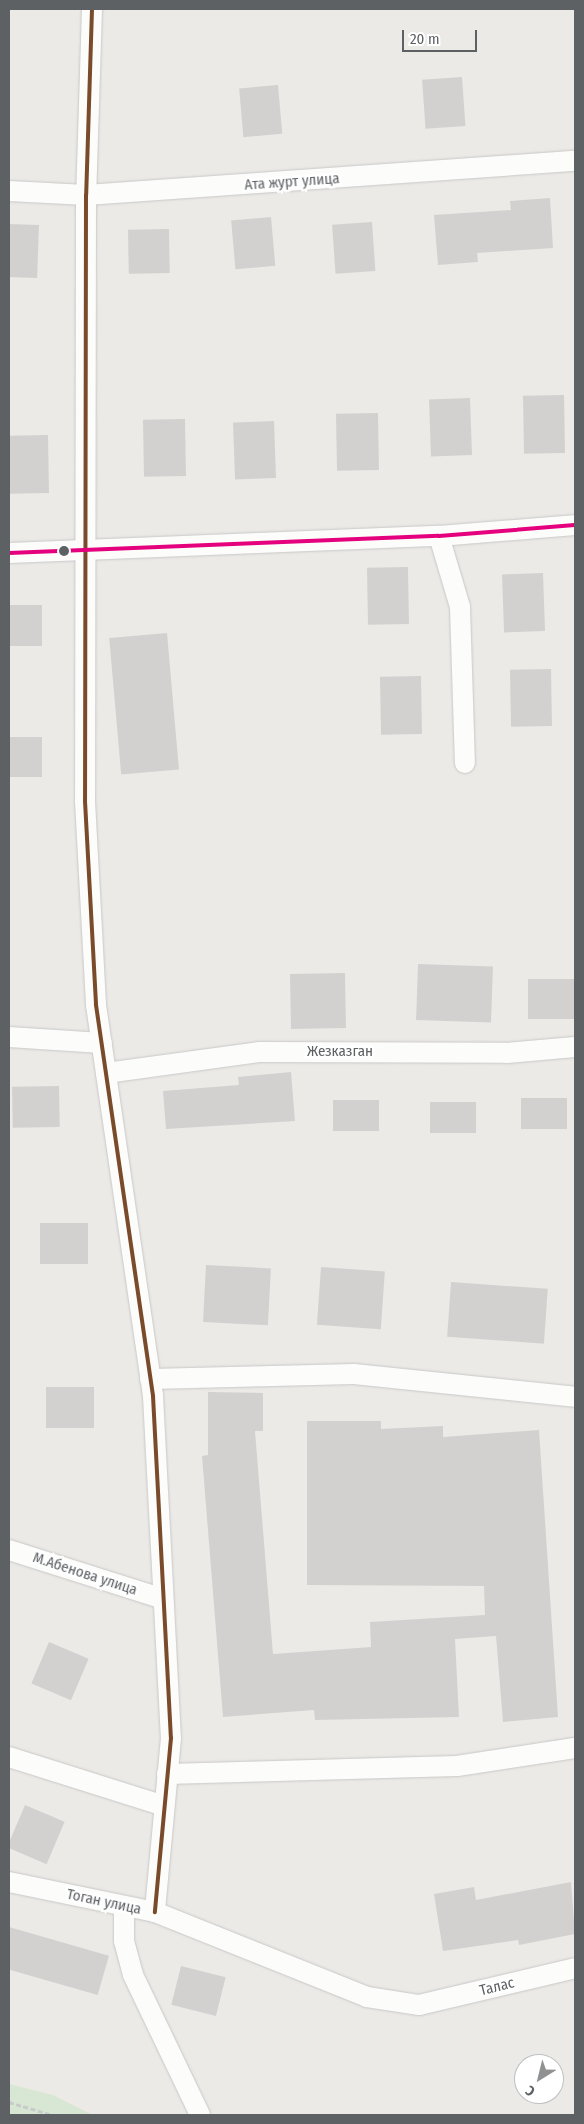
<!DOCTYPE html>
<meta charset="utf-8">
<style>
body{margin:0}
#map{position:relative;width:584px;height:2124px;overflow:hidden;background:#eceae7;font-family:"Fira Sans Condensed",sans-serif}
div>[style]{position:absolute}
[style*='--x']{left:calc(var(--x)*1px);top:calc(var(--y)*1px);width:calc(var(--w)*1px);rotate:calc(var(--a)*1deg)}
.green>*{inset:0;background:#d8e7d3}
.building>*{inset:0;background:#d3d1d0;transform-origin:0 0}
.path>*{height:3px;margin-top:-1.5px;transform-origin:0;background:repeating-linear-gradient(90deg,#c7cbc9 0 5px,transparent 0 7.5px)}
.roads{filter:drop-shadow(0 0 1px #c8c8c7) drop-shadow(0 0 1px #c8c8c7)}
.minor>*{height:20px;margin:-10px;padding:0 10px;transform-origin:10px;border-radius:10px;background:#fcfcfb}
.bus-1>*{height:4px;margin:-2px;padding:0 2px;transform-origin:2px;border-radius:2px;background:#7a4b2a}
.bus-2>*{height:4px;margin:-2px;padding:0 2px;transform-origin:2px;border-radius:2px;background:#e5007d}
.dots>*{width:14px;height:14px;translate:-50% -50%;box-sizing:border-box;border:2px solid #fff;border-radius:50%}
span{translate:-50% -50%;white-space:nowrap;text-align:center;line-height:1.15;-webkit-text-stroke:5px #fff;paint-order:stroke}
.street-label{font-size:15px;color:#5d6164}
.frame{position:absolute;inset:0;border:10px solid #5d6164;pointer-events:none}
.north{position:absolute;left:514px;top:2054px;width:50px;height:50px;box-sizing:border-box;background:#fff;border:1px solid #bec0c1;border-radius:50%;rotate:216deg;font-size:14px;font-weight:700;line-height:20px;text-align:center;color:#5d6164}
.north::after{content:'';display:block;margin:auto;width:18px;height:22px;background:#8f9192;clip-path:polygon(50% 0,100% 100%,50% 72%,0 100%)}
.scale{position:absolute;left:402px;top:30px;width:75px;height:22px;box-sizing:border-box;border:2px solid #5d6164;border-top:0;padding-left:6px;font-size:15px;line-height:18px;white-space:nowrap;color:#5d6164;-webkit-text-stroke:4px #fff;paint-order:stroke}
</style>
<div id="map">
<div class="green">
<div style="clip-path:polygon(9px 2084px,53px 2095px,93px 2115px,9px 2115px)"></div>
</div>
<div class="building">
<div style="left:462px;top:77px;width:49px;height:40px;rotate:86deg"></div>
<div style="left:278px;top:85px;width:49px;height:39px;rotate:85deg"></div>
<div style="clip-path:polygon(550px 198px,553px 248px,477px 253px,478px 262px,438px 265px,434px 215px,511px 210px,510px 201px)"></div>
<div style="left:271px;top:217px;width:49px;height:40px;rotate:85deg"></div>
<div style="left:372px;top:222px;width:49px;height:40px;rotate:86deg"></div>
<div style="left:9px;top:224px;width:30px;height:53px;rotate:2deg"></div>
<div style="left:169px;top:229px;width:44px;height:41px;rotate:89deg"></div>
<div style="left:564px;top:395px;width:58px;height:41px;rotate:89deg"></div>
<div style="left:470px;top:398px;width:57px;height:41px;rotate:88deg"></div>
<div style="left:378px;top:413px;width:57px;height:42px;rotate:89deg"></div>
<div style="left:185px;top:419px;width:57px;height:42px;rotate:89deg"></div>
<div style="left:274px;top:421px;width:57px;height:41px;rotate:88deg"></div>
<div style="left:48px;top:435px;width:58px;height:39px;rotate:89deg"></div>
<div style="left:408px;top:567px;width:57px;height:41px;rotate:89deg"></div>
<div style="left:543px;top:573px;width:58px;height:41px;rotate:88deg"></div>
<div style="left:9px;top:605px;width:33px;height:41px"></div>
<div style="left:167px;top:633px;width:137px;height:58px;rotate:85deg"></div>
<div style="left:551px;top:669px;width:57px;height:41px;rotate:89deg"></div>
<div style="left:421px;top:676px;width:58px;height:41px;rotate:89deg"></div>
<div style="left:9px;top:737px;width:33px;height:40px"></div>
<div style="left:418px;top:964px;width:75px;height:56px;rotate:2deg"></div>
<div style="left:345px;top:973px;width:55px;height:55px;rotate:89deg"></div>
<div style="left:575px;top:979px;width:40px;height:47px;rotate:90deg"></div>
<div style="clip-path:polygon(291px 1072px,295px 1121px,166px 1129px,163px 1091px,239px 1085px,238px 1077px)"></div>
<div style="left:59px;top:1086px;width:41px;height:47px;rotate:89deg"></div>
<div style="left:521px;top:1098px;width:46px;height:31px"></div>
<div style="left:333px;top:1100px;width:46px;height:31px"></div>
<div style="left:476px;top:1102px;width:31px;height:46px;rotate:90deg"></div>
<div style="left:88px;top:1223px;width:41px;height:48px;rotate:90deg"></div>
<div style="left:206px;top:1265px;width:65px;height:57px;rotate:3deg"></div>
<div style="left:321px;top:1267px;width:64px;height:58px;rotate:4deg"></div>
<div style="left:451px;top:1282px;width:97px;height:55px;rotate:4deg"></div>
<div style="left:46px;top:1387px;width:48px;height:41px"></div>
<div style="clip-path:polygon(208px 1392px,263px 1393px,263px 1431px,255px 1431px,273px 1654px,371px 1647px,370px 1622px,485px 1615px,484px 1586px,307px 1585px,307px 1421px,381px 1421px,381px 1429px,443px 1426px,443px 1437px,539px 1430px,558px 1717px,503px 1722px,496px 1636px,455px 1639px,459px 1717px,315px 1720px,314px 1710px,223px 1717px,202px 1456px,208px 1455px)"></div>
<div style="left:49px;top:1642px;width:43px;height:45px;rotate:23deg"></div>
<div style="left:25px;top:1805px;width:43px;height:46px;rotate:23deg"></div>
<div style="clip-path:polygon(571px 1882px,575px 1934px,519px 1945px,518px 1940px,443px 1951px,434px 1894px,474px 1887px,476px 1900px)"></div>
<div style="left:9px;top:1927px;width:104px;height:41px;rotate:16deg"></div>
<div style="left:181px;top:1966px;width:46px;height:40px;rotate:14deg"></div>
</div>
<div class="path">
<div style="--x:9;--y:2102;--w:46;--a:16.5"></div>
</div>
<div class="roads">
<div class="minor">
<div style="--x:92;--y:9;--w:186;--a:91.8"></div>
<div style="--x:86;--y:195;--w:606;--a:90.09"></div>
<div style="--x:85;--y:801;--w:204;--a:86.9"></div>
<div style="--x:96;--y:1005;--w:395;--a:81.7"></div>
<div style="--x:153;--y:1396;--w:342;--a:87"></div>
<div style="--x:171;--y:1738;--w:175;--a:95.3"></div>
<div style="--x:9;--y:191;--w:77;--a:3"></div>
<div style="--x:86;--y:195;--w:490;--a:-4"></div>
<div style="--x:439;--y:536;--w:74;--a:73.5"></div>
<div style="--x:460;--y:607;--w:156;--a:88.2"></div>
<div style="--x:9;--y:553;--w:430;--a:-2.3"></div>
<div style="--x:439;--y:536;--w:136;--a:-4.6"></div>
<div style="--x:9;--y:1037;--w:93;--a:3.7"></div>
<div style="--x:106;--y:1073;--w:154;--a:-7.8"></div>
<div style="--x:259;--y:1052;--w:248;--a:0.2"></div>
<div style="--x:507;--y:1053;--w:68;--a:-5"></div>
<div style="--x:150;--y:1379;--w:204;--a:-1.4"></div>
<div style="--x:354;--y:1374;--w:222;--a:5.9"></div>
<div style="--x:9;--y:1550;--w:158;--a:17.6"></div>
<div style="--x:9;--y:1757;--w:163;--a:17.5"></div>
<div style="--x:167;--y:1774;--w:290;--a:-1.6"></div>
<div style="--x:457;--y:1766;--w:119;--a:-8.7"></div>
<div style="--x:9;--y:1882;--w:149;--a:11.6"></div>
<div style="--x:155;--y:1912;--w:228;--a:21.8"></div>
<div style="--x:367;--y:1997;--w:53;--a:8.7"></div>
<div style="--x:419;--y:2005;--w:160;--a:-13.3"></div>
<div style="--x:124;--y:1906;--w:35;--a:90"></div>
<div style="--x:124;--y:1941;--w:35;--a:75"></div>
<div style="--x:133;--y:1975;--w:155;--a:64.4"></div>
</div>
</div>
<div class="bus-1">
<div style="--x:92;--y:9;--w:186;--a:91.8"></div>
<div style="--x:86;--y:195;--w:606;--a:90.09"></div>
<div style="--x:85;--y:801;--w:204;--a:86.9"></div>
<div style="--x:96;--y:1005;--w:395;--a:81.7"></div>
<div style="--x:153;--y:1396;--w:342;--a:87"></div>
<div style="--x:171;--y:1738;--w:175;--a:95.3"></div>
</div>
<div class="bus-2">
<div style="--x:9;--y:553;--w:430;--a:-2.3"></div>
<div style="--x:439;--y:536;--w:136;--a:-4.6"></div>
</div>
<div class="dots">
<div style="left:64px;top:551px;background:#5d6164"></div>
</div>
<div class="street-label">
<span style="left:292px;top:182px;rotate:-4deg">Ата журт улица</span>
<span style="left:340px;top:1052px">Жезказган</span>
<span style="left:85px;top:1574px;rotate:18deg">М.Абенова улица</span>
<span style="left:104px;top:1902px;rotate:12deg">Тоган улица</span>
<span style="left:497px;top:1987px;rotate:-14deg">Талас</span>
</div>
<div class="frame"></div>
<div class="north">С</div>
<div class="scale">20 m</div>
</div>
